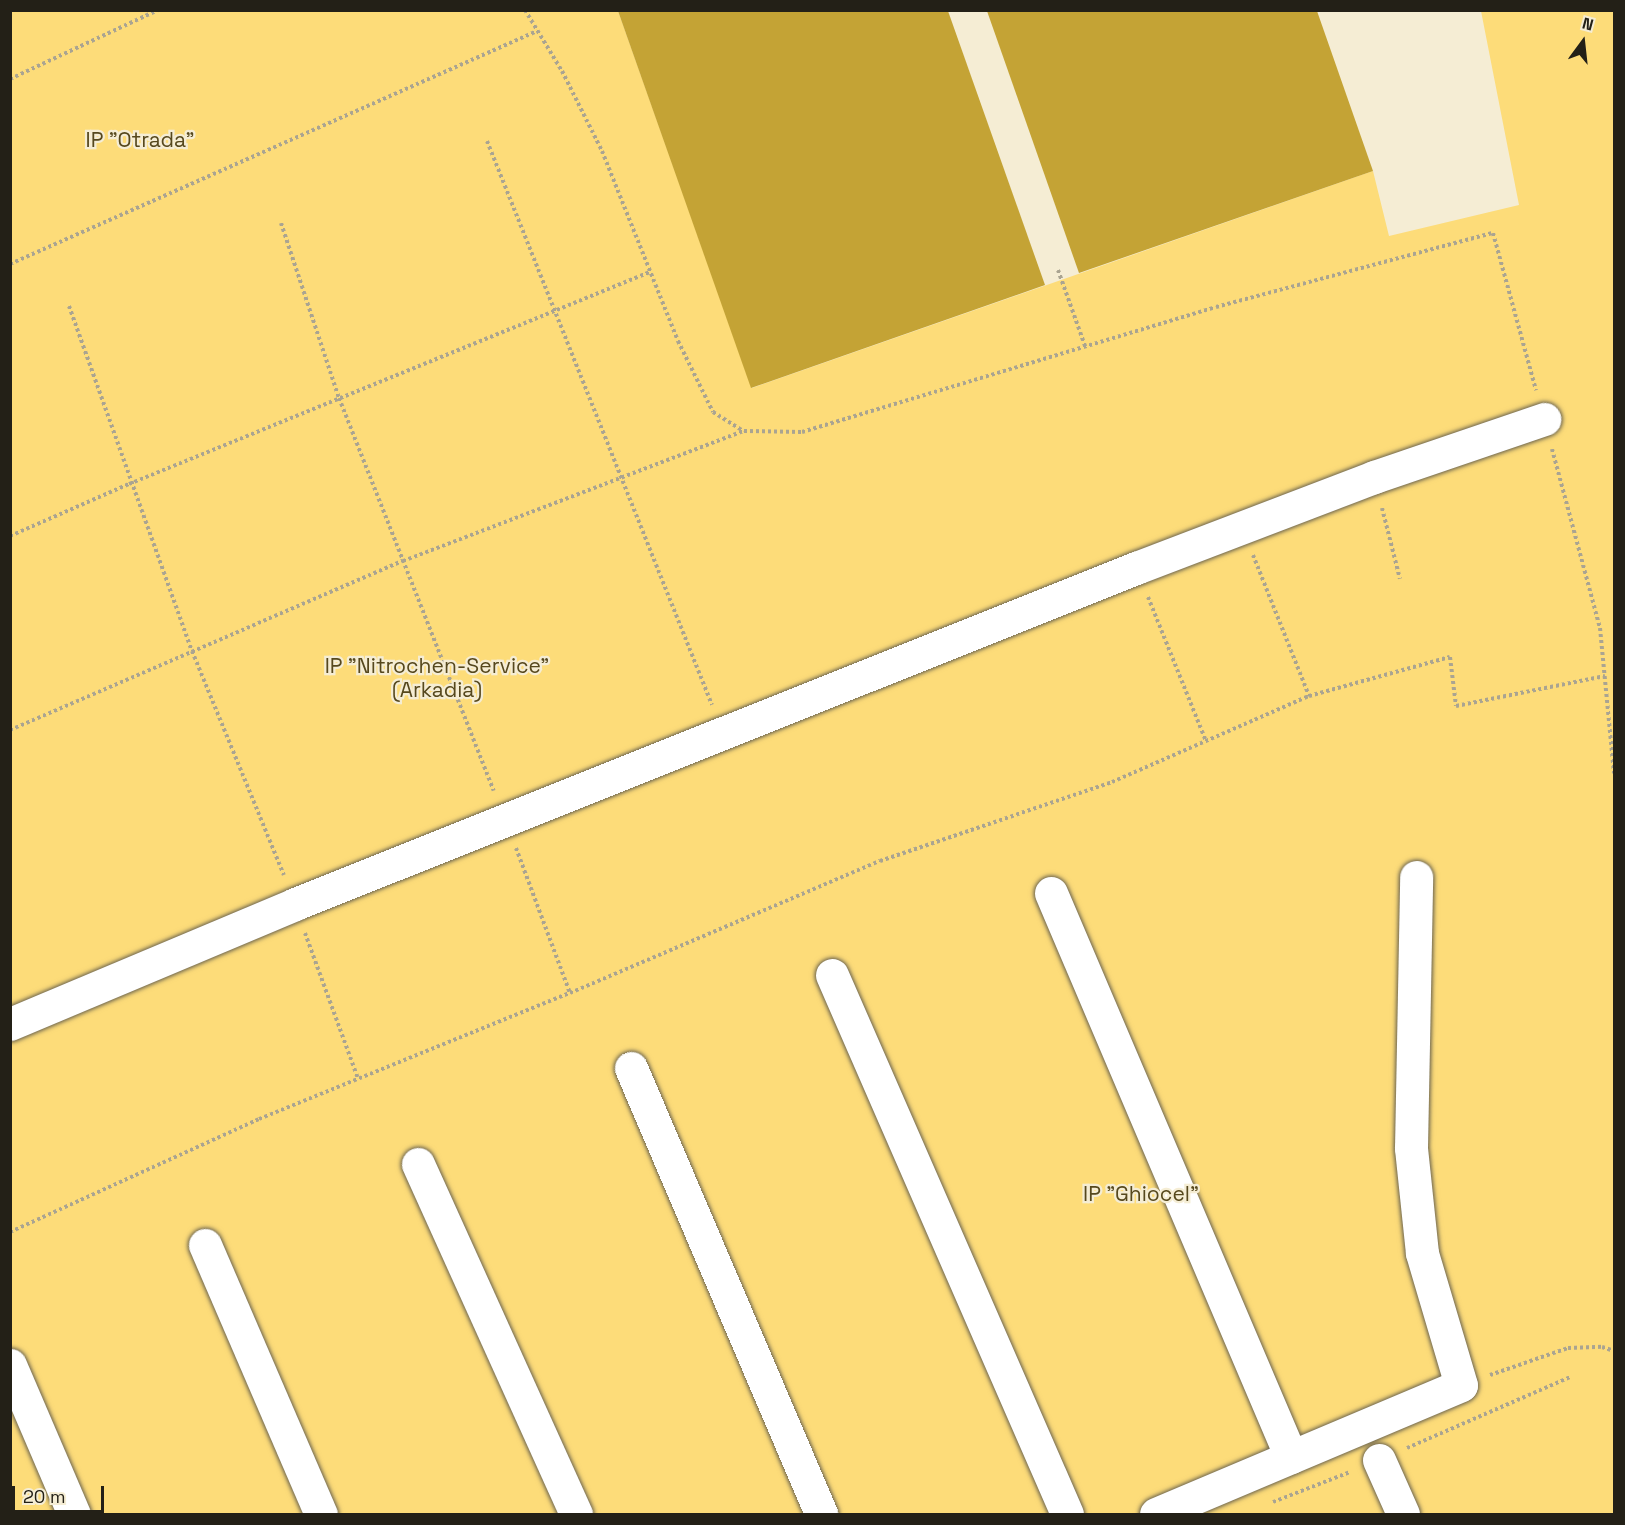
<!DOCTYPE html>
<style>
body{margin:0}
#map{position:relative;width:1625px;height:1525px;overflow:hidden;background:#f5edd4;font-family:"Space Grotesk",sans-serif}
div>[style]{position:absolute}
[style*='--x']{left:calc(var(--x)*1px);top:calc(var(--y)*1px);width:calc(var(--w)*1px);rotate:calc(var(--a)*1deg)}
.green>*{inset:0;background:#fddc79}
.water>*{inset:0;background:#c4a335}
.path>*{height:4px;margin-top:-2px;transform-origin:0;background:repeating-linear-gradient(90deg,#aaa491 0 3px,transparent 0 6px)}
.roads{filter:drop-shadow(0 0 2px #6d6550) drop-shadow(0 0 2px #6d6550)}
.minor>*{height:33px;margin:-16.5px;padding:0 16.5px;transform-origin:16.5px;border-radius:16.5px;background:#fff}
span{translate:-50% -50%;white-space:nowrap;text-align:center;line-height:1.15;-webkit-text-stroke:4.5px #f5edd4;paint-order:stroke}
.park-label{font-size:21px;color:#56481d}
.frame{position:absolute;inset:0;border:12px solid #232017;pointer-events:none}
.north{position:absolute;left:1553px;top:12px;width:60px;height:60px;-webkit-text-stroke:4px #f5edd4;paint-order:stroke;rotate:15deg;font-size:16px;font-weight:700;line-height:24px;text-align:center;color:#232017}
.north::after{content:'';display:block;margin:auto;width:21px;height:27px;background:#232017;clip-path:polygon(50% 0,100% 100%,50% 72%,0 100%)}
.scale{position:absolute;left:12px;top:1486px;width:92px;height:27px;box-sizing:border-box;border:3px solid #232017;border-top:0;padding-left:8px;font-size:18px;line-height:21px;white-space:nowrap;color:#232017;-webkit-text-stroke:4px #f5edd4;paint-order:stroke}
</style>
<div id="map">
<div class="green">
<div style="clip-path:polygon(10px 11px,618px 11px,752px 388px,1373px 171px,1389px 236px,1519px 205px,1481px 11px,1614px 11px,1614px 1514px,11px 1514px)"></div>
</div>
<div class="water">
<div style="clip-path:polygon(618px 11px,948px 11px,1045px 285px,751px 388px)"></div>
<div style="clip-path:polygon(987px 11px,1317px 11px,1373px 171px,1079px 273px)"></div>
</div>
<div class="path">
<div style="--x:525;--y:10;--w:71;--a:58.8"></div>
<div style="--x:562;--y:71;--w:89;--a:63.4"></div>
<div style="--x:602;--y:151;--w:205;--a:68.2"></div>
<div style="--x:678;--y:341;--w:79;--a:63.8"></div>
<div style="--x:713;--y:412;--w:36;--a:32"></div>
<div style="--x:744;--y:431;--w:58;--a:1"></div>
<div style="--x:802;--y:432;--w:432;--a:-16.8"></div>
<div style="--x:1216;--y:307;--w:287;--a:-15"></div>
<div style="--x:1493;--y:233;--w:163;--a:74.7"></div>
<div style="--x:10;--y:79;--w:163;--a:-25"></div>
<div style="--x:487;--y:141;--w:607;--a:68.25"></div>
<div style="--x:281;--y:223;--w:184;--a:71.7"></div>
<div style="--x:339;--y:398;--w:422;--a:68.5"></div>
<div style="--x:10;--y:264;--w:576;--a:-23.85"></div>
<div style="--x:1058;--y:270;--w:81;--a:70.4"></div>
<div style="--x:69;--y:306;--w:366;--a:70.4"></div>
<div style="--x:192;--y:651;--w:242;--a:67.7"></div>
<div style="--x:1552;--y:449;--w:185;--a:75"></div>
<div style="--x:1600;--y:628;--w:146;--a:84.5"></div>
<div style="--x:1382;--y:508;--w:73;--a:75.8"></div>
<div style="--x:10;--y:536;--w:130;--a:-23.6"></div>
<div style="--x:129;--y:484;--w:562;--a:-22.14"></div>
<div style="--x:1253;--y:555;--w:152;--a:68.3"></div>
<div style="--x:1148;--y:597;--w:155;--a:68.1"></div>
<div style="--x:10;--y:730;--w:428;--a:-23.3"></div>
<div style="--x:403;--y:561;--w:364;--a:-20.9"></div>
<div style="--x:516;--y:848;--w:155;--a:69.6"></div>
<div style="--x:305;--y:933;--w:155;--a:70"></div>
<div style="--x:10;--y:1232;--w:273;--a:-24.4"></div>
<div style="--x:259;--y:1119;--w:336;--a:-22.1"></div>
<div style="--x:570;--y:993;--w:337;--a:-23.1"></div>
<div style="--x:880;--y:861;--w:245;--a:-18.8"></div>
<div style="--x:1112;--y:782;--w:215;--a:-23.6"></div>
<div style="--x:1309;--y:696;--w:146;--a:-15.5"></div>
<div style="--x:1450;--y:657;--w:49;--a:83"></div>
<div style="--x:1456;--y:706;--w:152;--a:-11.4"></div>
<div style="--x:1490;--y:1375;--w:83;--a:-19.1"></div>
<div style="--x:1568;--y:1348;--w:34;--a:-2"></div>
<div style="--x:1602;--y:1347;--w:13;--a:18"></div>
<div style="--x:1407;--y:1448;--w:178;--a:-23.5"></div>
<div style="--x:1273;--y:1502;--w:83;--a:-21.3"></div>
</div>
<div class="roads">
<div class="minor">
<div style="--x:1051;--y:893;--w:613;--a:66.95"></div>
<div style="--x:832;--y:975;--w:588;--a:66.44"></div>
<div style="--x:10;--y:1024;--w:309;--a:-22.8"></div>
<div style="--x:295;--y:904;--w:906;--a:-21.78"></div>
<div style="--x:1136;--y:568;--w:255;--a:-20.9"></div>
<div style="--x:1374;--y:477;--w:180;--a:-18.8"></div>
<div style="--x:631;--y:1068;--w:485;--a:66.9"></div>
<div style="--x:418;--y:1164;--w:384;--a:65.7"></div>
<div style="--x:205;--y:1245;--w:293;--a:66.7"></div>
<div style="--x:10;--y:1365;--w:162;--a:66.8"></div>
<div style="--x:1379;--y:1460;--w:59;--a:66"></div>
<div style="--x:1156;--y:1514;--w:331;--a:-22.9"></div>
<div style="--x:1461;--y:1385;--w:138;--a:-106.5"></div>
<div style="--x:1422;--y:1253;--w:106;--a:-96"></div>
<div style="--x:1411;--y:1148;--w:271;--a:-88.9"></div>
</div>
</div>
<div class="park-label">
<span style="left:140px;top:140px">IP "Otrada"</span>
<span style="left:437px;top:678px">IP "Nitrochen-Service"<br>(Arkadia)</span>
<span style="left:1141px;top:1194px">IP "Ghiocel"</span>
</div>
<div class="frame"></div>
<div class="north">N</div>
<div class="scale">20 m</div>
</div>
